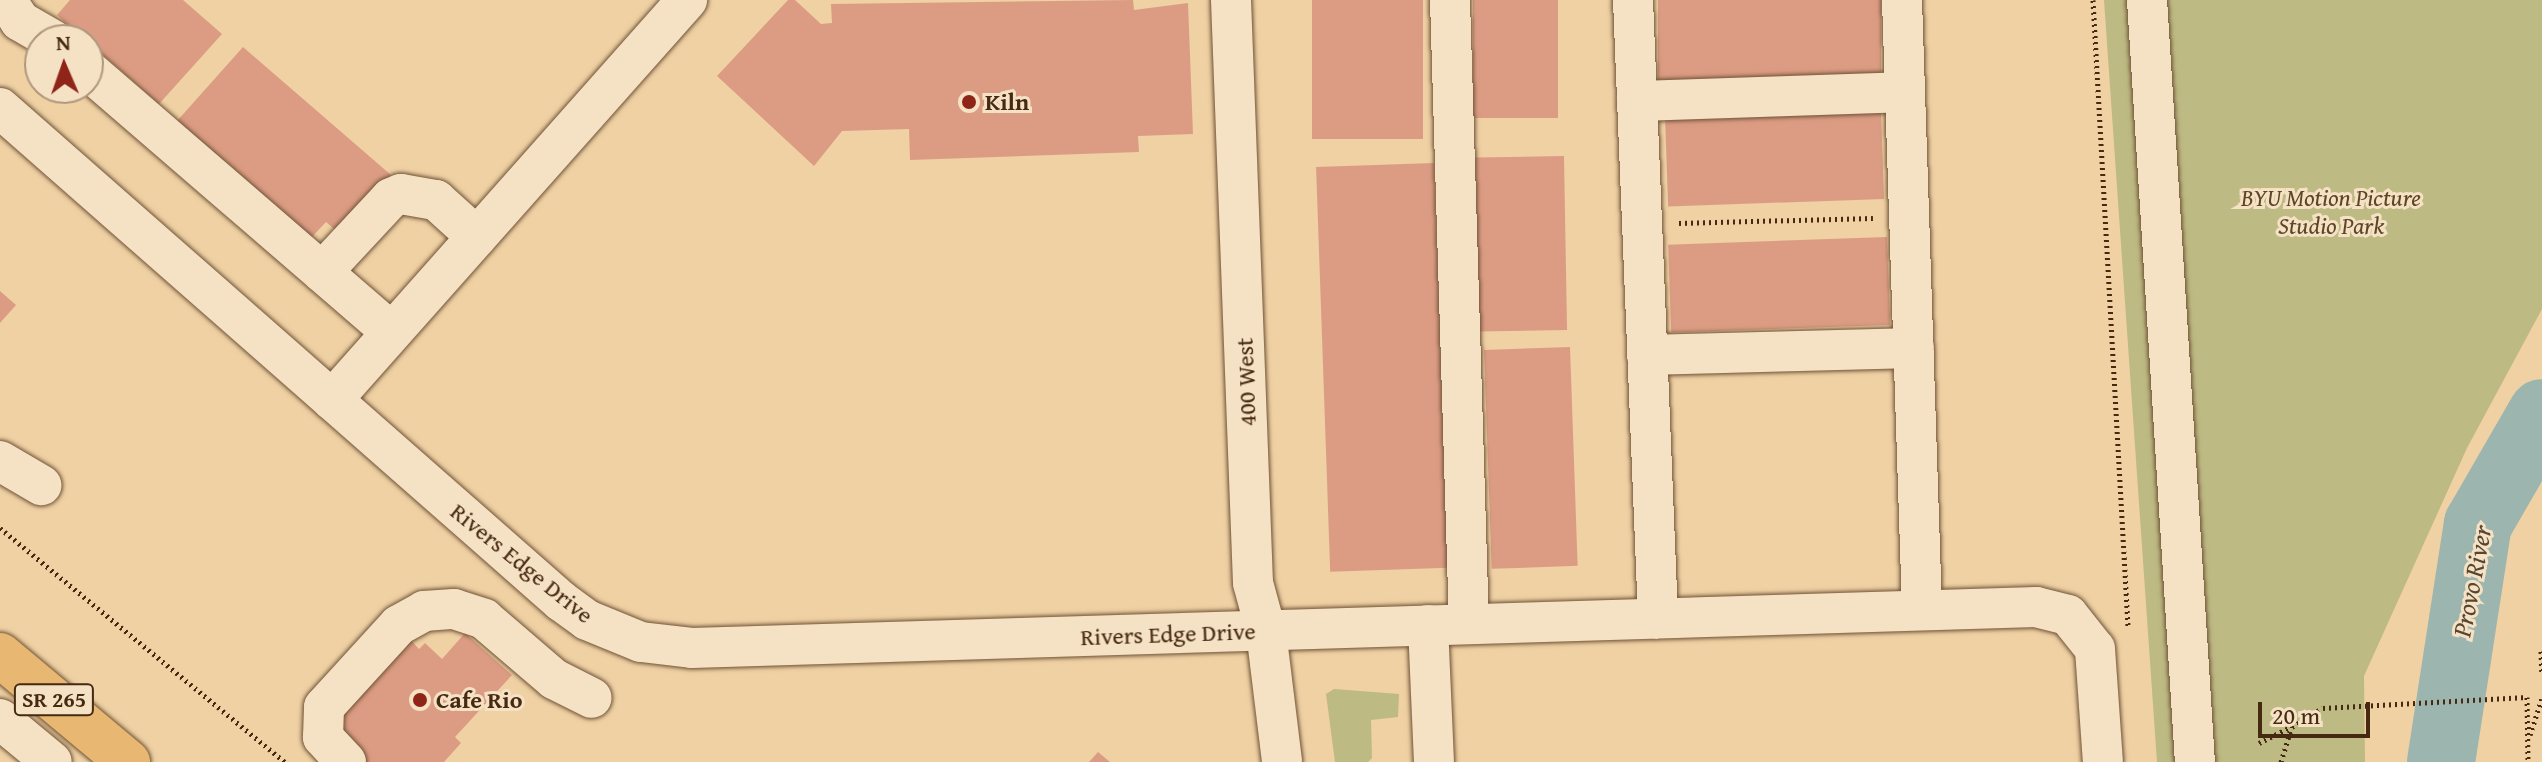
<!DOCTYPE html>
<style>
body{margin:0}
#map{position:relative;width:2542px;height:762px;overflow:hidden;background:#efd1a4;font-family:"Gentium Book Plus",serif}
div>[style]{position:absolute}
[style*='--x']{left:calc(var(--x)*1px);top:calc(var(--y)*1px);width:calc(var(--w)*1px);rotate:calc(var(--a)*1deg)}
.green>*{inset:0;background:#bdba83}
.river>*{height:68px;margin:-34px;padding:0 34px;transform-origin:34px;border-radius:34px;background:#9cb5af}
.building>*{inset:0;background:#dc9c84;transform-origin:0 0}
.path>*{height:5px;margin-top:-2.5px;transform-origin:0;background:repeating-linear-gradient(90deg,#452911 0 2px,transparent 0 6px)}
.roads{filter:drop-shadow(0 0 2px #705336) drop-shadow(0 0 2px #705336)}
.minor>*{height:40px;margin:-20px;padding:0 20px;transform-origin:20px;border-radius:20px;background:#f5e1c4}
.major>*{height:44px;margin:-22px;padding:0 22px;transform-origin:22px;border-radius:22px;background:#e8b872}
.dots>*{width:22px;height:22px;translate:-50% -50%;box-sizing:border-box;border:4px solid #f5e1c4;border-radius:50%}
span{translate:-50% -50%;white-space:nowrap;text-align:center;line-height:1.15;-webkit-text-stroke:6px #f5e1c4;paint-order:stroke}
.shield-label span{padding:2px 6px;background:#f5e1c4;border:2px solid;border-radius:6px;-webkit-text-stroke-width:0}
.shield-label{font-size:22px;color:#452911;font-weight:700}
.poi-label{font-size:24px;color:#452911;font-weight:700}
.left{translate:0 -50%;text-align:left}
.park-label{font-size:24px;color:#5d4628;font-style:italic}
.street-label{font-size:24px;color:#452911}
.water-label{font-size:26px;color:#564531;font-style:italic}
.north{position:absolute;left:24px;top:24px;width:80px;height:80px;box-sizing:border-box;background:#f5e1c4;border:2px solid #af977c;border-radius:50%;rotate:358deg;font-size:22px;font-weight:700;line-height:32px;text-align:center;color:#452911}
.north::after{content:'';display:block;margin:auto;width:28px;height:36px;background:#8f2418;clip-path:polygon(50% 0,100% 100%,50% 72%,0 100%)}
.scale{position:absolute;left:2258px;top:702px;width:112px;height:36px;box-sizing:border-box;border:4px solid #452911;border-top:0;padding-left:10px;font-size:24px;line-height:28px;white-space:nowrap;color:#452911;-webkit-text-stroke:6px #f5e1c4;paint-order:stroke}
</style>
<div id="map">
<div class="green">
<div style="clip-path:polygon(2104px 0,2542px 0,2542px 309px,2467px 448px,2364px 676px,2365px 762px,2157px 762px)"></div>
<div style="clip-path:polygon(1334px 689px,1399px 694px,1398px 717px,1371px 720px,1372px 758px,1368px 762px,1335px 762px,1326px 694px)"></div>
</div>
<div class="river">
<div style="--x:2441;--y:762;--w:241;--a:-81.2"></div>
<div style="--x:2478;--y:524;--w:128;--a:-60"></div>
</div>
<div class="building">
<div style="clip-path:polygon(70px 0,183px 0,222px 34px,159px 104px,57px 15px)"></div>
<div style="clip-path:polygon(788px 0,795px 0,821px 24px,832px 23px,831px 4px,1133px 0,1134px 10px,1188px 3px,1193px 134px,1138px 136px,1139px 152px,910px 160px,909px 129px,842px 131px,814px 166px,717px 76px)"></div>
<div style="left:1312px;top:0;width:111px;height:139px"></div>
<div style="left:1473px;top:0;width:85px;height:118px"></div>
<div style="left:1658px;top:0;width:223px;height:84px"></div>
<div style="clip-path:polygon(243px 47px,391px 175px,340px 234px,326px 222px,311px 238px,177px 121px)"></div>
<div style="left:1881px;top:112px;width:87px;height:216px;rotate:88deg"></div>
<div style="left:1564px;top:156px;width:174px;height:89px;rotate:89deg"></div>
<div style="left:1434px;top:163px;width:405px;height:118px;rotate:88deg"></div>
<div style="left:1887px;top:237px;width:88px;height:219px;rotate:88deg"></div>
<div style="clip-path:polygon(0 291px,16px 305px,0 323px)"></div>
<div style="left:1570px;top:347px;width:219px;height:86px;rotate:88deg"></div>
<div style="clip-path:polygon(465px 633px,512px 675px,455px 737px,461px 743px,444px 762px,356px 762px,329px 725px,408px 637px,419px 649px,425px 643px,442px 659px)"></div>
<div style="clip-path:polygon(1098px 752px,1110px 762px,1089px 762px)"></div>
</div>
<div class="path">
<div style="--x:2093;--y:0;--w:627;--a:86.8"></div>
<div style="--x:1679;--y:223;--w:194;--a:-1.5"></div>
<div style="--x:0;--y:528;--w:369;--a:39.4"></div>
<div style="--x:2541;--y:651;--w:23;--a:88"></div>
<div style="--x:2530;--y:735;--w:38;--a:-72"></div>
<div style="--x:2259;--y:743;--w:36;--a:-27"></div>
<div style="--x:2281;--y:762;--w:37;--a:-73"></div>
<div style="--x:2292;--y:727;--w:36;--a:-32"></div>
<div style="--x:2323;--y:708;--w:204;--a:-3.1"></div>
<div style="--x:2527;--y:697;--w:65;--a:89.1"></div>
</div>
<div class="roads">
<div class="minor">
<div style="--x:6;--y:0;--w:25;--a:56"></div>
<div style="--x:20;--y:21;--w:38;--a:30"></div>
<div style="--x:1231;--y:0;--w:583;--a:87.84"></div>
<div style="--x:1253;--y:583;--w:50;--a:74.8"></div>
<div style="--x:1266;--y:631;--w:132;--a:83"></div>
<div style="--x:1450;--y:0;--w:624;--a:88.26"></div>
<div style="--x:1633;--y:0;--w:619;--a:87.68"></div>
<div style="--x:1902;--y:0;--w:610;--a:88.12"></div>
<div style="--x:2147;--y:0;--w:764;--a:86.4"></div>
<div style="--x:88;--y:70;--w:401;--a:40.8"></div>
<div style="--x:1637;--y:101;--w:267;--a:-1.9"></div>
<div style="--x:0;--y:108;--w:747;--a:41.31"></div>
<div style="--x:561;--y:601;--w:32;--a:36"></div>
<div style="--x:587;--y:620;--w:58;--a:22.2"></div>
<div style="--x:641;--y:642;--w:51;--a:6.7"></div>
<div style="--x:692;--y:648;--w:1345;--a:-1.75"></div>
<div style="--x:2036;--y:607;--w:33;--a:14"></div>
<div style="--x:2068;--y:615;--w:43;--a:51.5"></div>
<div style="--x:2095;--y:649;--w:113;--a:86"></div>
<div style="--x:322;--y:272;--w:101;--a:-47"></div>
<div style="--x:391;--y:198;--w:11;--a:-22"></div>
<div style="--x:401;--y:194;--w:36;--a:10"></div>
<div style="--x:436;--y:200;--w:55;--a:42.1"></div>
<div style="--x:1647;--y:355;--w:267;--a:-1.5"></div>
<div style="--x:332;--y:400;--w:535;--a:-48.41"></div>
<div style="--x:0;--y:461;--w:48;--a:30.3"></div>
<div style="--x:1428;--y:625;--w:137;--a:87.5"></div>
<div style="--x:0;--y:719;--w:67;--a:39.6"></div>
<div style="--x:346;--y:762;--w:34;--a:-133"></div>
<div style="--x:323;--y:737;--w:30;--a:-88"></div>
<div style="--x:324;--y:707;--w:111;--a:-47.6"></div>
<div style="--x:399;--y:625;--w:29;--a:-29"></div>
<div style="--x:424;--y:611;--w:30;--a:-4"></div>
<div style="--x:454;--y:609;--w:32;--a:18"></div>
<div style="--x:484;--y:619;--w:92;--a:40.6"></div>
<div style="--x:554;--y:679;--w:42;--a:26.6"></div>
</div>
<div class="major">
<div style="--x:0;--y:655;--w:167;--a:39.9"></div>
</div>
</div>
<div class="dots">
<div style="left:969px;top:102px;background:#8f2418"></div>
<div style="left:420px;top:700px;background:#8f2418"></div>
</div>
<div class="shield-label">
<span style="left:54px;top:700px">SR 265</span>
</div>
<div class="poi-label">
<span class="left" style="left:985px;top:102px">Kiln</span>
<span class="left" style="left:436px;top:700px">Cafe Rio</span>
</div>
<div class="park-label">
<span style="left:2331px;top:212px">BYU Motion Picture<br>Studio Park</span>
</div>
<div class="street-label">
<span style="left:1246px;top:382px;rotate:-92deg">400 West</span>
<span style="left:522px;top:563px;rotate:39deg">Rivers Edge Drive</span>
<span style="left:1168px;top:634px;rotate:-2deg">Rivers Edge Drive</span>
</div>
<div class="water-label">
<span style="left:2472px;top:581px;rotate:-79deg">Provo River</span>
</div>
<div class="north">N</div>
<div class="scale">20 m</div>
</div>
